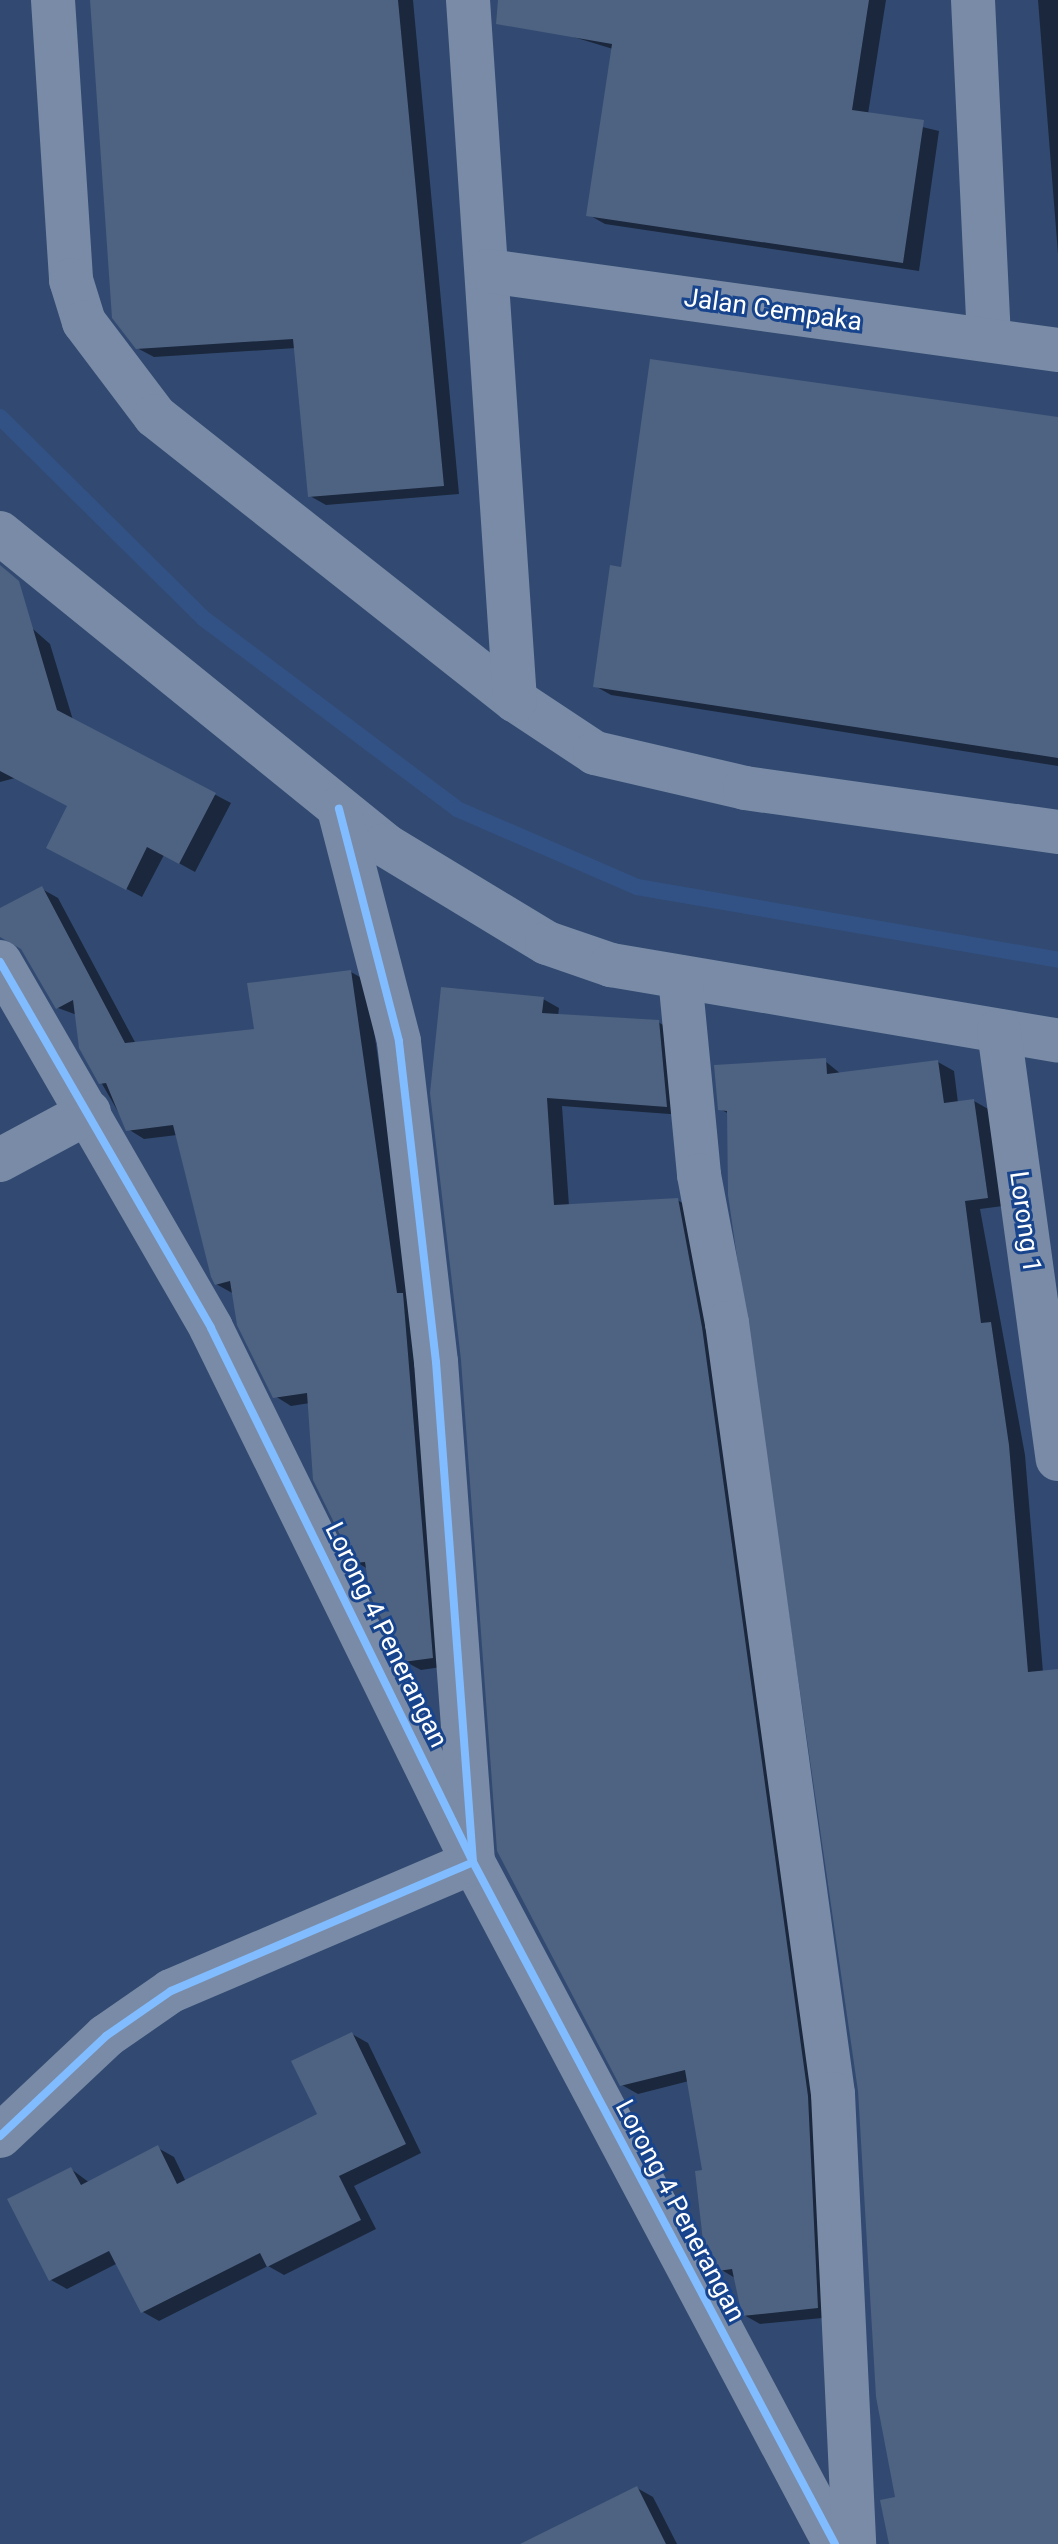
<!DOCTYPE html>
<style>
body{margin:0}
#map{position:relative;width:1058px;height:2544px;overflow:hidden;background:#324a71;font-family:Roboto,sans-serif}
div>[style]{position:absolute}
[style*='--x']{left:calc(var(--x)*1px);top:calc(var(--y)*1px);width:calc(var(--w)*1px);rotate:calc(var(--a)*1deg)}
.shadow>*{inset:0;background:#0007}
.stream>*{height:16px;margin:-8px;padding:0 8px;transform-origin:8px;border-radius:8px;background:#325286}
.building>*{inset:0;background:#4e6282}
.minor>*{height:44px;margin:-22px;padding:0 22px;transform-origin:22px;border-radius:22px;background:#798ba6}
.cycleway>*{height:8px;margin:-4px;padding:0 4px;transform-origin:4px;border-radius:4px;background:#80bcff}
span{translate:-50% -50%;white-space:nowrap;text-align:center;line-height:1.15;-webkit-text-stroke:6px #17448c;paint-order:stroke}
.street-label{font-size:26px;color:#fff}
</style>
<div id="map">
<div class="shadow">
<div style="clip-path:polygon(92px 0,413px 0,459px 494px,326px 505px,310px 496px,296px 348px,154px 357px,137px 348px)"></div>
<div style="clip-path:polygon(573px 0,886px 0,868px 114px,939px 131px,919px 271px,605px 224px,589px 215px,613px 49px,567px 35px)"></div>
<div style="clip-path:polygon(1038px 0,1058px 0,1058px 254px)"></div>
<div style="clip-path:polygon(1058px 420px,1058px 766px,611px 695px,595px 686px)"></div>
<div style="clip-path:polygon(0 600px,50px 644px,73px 720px,231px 803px,195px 872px,164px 855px,142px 897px,64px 856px,69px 806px,15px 778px,0 782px)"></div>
<div style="clip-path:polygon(42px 889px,58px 898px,136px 1044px,256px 1031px,351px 972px,367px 981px,412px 1300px,448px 1666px,421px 1670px,404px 1661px,368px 1569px,356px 1562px,310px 1403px,291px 1406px,275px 1396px,234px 1294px,216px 1284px,177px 1135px,144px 1139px,128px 1129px,101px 1082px,77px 1015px,58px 1008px,24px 949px,0 935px,0 910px)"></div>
<div style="clip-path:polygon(543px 999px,559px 1008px,558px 1016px,658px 1022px,675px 1032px,683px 1115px,562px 1106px,569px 1206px,677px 1200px,694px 1209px,824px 2107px,833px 2317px,760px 2324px,744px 2315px,735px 2278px,720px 2269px,689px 2081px,638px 2094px,622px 2085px,463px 1360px)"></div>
<div style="clip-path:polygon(825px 1061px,841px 1074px,938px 1062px,954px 1071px,958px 1103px,974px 1101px,990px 1110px,1003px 1206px,980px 1209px,1025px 1455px,1043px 1672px,1058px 1671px,1058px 2544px,891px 2544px,898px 2498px,860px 2091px,729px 1114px,720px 1109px)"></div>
<div style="clip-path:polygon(352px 2034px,368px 2043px,421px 2153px,354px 2186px,376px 2229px,284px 2275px,268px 2266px,159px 2321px,143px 2312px,118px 2263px,67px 2289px,51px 2280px,71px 2169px,90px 2183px,158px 2148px,174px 2157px,186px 2182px,319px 2115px)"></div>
<div style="clip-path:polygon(637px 2488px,653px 2497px,677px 2544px,525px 2544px)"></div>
</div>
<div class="stream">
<div style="--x:0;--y:417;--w:286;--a:44.7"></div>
<div style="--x:203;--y:618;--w:318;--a:36.9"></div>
<div style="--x:457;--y:809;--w:196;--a:23.4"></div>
<div style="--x:637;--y:887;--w:427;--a:9.8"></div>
</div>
<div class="building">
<div style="clip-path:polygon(90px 0,398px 0,444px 486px,308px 497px,293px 339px,136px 349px,112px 318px)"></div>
<div style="clip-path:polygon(498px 0,869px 0,852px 110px,924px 120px,903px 263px,586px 216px,612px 44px,496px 24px)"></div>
<div style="clip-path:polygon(650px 359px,1058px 417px,1058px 758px,593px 687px,610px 565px,621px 567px)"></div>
<div style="clip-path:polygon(0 565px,19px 581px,57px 710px,216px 793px,179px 864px,147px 847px,126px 890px,46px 848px,67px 806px,0 771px)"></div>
<div style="clip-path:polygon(42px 886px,125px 1043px,254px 1029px,247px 983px,351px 970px,397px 1293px,403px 1293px,433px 1658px,403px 1662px,370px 1595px,365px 1562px,354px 1563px,313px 1480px,307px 1393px,273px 1398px,237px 1325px,230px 1281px,215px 1285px,211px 1277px,173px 1125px,126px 1131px,106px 1083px,99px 1084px,79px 1048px,73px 1000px,56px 1009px,21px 949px,0 937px,0 908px)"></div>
<div style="clip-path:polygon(441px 987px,544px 997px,542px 1013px,659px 1020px,667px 1107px,547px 1098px,554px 1205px,678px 1198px,702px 1327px,808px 2096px,818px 2308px,742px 2316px,732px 2269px,718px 2271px,703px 2241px,695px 2171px,702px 2170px,685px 2070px,620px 2086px,497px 1851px,461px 1360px,430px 1093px)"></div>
<div style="clip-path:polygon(826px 1058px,827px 1074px,938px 1060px,944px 1103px,974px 1099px,988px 1198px,965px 1201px,981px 1323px,991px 1322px,1009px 1445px,1028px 1672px,1058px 1669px,1058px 2544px,889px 2544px,880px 2500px,895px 2497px,876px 2397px,858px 2091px,728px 1195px,727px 1111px,718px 1110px,714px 1065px)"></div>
<div style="clip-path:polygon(352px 2032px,406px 2144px,339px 2176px,361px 2220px,267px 2267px,260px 2253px,141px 2313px,109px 2251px,49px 2281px,7px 2199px,71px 2167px,81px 2185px,158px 2145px,177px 2184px,317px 2114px,291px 2061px)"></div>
<div style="clip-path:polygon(637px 2486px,666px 2544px,520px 2544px)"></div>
</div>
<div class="minor">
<div style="--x:53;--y:0;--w:281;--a:86.3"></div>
<div style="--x:71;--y:280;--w:44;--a:72.8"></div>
<div style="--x:84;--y:322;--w:118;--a:52.9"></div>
<div style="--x:155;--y:416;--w:459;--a:38.3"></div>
<div style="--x:515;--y:700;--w:96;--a:33.5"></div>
<div style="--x:595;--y:753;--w:154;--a:13.1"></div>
<div style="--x:745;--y:788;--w:316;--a:8"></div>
<div style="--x:468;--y:0;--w:702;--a:86.16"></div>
<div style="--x:973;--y:0;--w:340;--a:87.3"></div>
<div style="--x:488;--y:271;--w:575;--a:7.89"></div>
<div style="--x:0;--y:533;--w:496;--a:39"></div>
<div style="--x:385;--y:845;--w:189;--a:31.2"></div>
<div style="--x:547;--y:943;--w:68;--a:19"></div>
<div style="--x:611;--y:965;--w:453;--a:9.6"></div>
<div style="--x:0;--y:962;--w:422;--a:60"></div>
<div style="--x:211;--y:1328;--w:595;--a:63.87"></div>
<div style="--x:473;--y:1862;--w:772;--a:62.04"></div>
<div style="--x:680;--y:977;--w:199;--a:84.5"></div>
<div style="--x:699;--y:1175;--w:151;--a:79.3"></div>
<div style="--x:727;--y:1323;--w:778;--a:82.17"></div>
<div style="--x:833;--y:2094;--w:450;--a:87.3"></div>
<div style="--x:999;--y:1031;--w:432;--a:82.2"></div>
<div style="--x:0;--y:1160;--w:101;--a:-28.3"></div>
<div style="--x:0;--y:2136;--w:146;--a:-43.3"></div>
<div style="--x:106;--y:2036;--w:79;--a:-34.7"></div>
<div style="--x:171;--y:1991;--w:328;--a:-23.1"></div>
<div style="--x:473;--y:1862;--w:501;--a:-94.23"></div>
<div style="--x:436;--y:1362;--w:323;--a:-96.6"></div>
<div style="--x:399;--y:1041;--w:240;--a:-104.5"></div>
</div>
<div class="cycleway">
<div style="--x:0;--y:962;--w:422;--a:60"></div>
<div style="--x:211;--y:1328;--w:595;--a:63.87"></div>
<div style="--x:473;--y:1862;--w:772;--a:62.04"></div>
<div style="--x:0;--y:2136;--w:146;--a:-43.3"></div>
<div style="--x:106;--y:2036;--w:79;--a:-34.7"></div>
<div style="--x:171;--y:1991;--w:328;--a:-23.1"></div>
<div style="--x:473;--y:1862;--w:501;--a:-94.23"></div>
<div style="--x:436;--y:1362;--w:323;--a:-96.6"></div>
<div style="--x:399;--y:1041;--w:240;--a:-104.5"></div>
</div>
<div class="street-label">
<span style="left:773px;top:310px;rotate:8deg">Jalan Cempaka</span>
<span style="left:1025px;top:1222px;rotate:82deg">Lorong 1</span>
<span style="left:386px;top:1635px;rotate:64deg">Lorong 4 Penerangan</span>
<span style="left:680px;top:2211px;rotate:62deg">Lorong 4 Penerangan</span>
</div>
</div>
